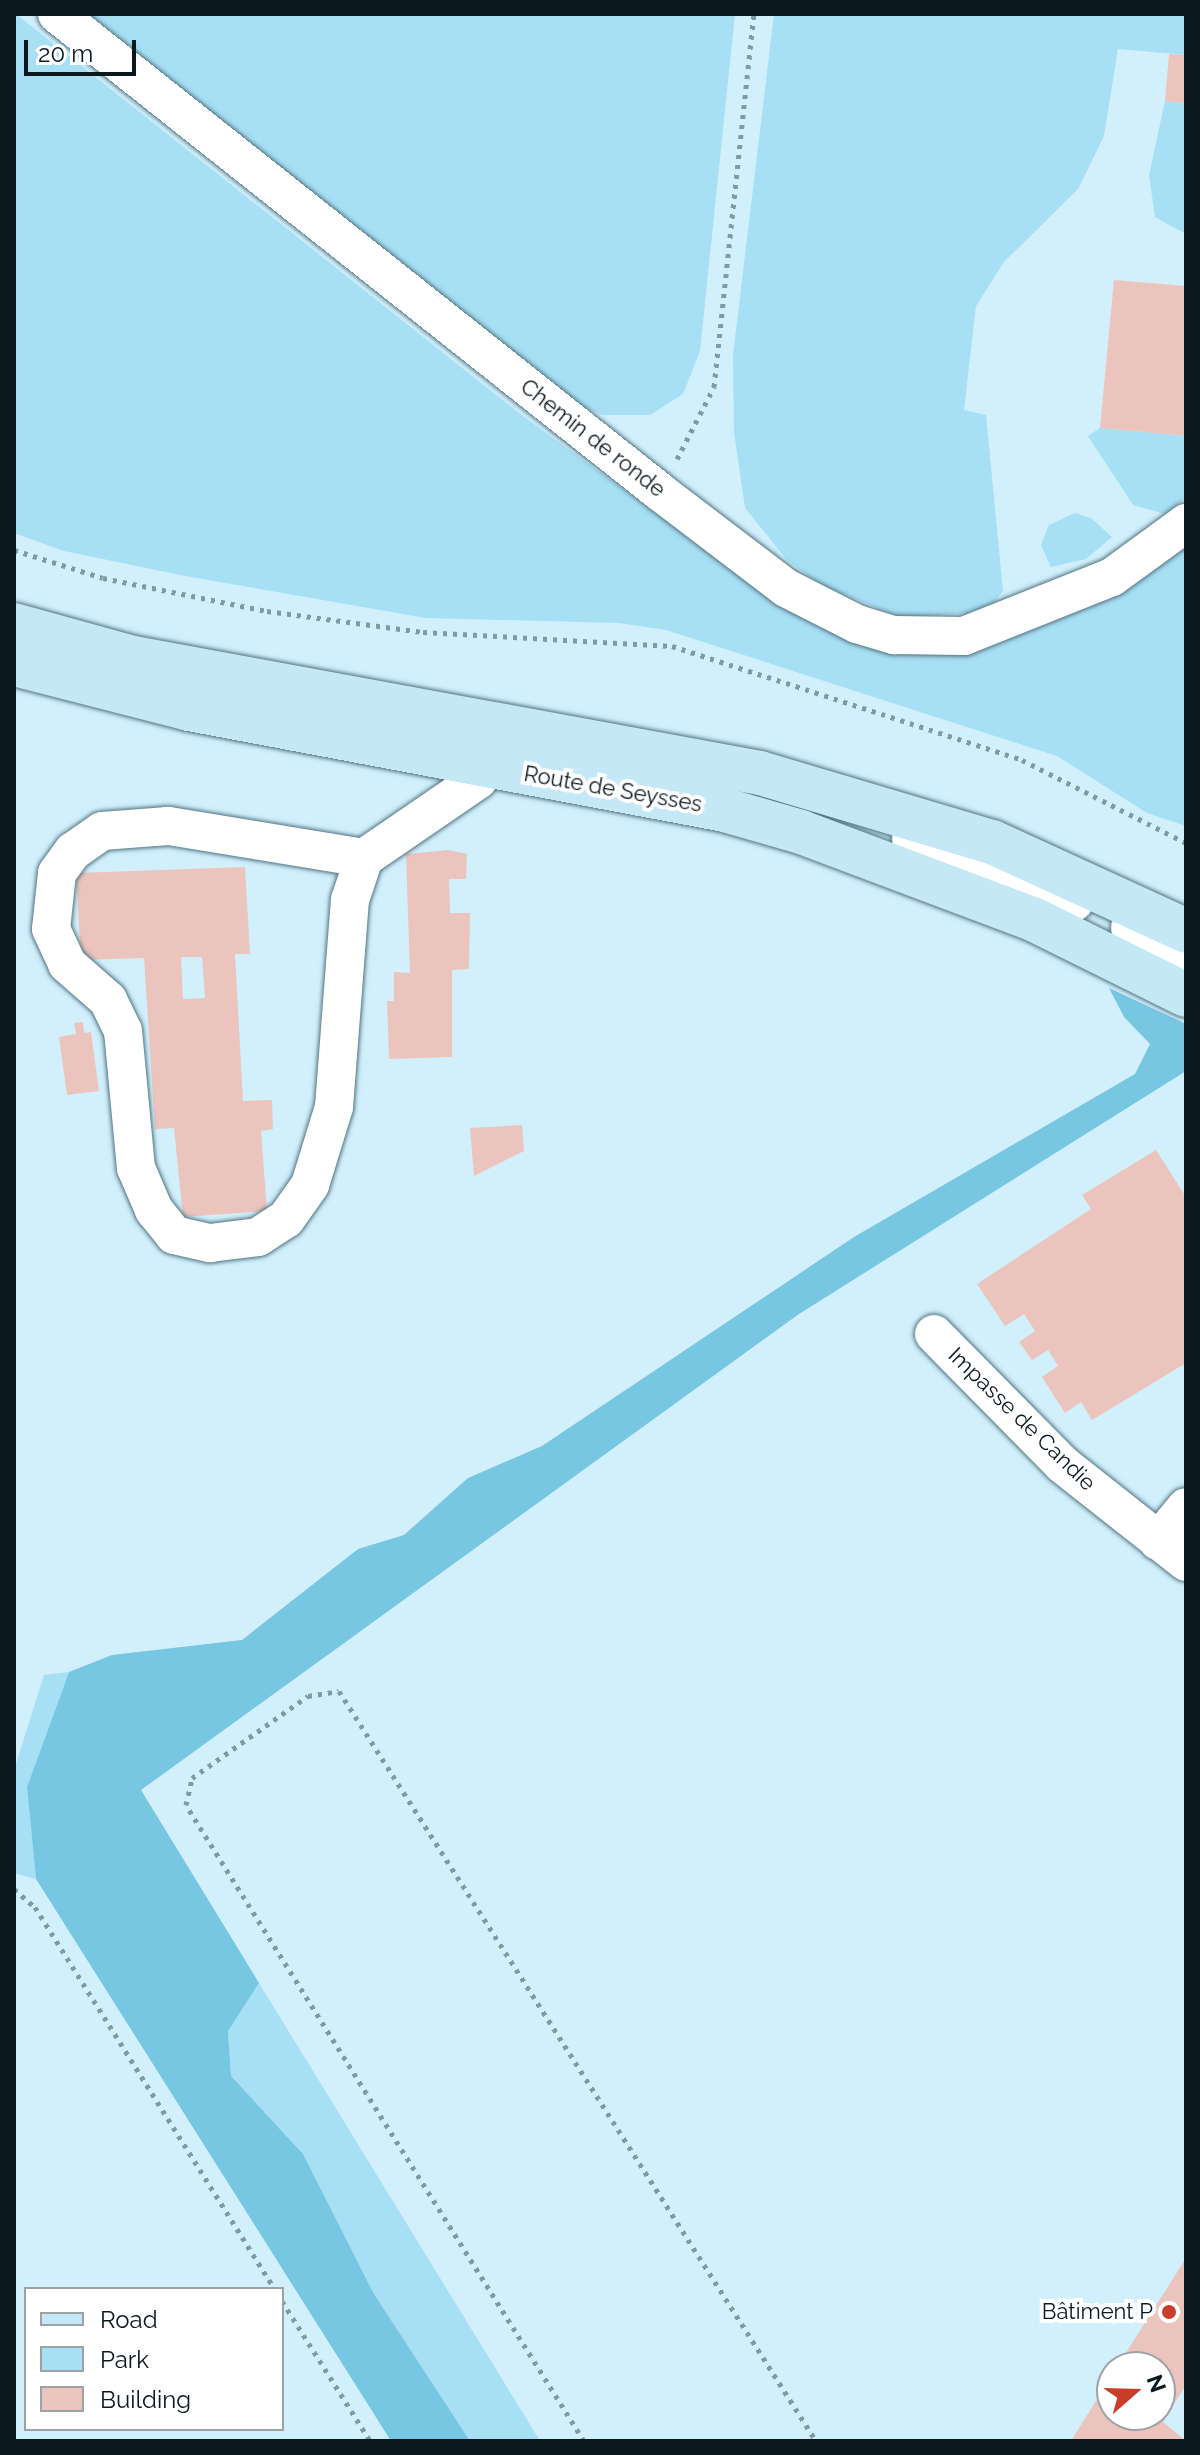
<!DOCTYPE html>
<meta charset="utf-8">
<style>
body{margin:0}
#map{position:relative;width:1200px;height:2455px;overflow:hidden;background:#d1f0fc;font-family:Raleway,sans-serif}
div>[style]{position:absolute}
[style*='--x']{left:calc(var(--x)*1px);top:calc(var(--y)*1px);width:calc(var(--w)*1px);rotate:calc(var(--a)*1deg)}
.green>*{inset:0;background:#a7dff4}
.forest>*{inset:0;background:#77c6e2}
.building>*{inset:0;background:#ebc5bd}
.path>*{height:5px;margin-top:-2.5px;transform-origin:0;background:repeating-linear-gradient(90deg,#8199a3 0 4px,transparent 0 10px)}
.roads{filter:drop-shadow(0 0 2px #517481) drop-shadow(0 0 2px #517481)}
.minor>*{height:38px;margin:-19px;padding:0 19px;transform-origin:19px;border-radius:19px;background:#fff}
.major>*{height:44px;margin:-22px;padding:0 22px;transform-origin:22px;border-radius:22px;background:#c4e8f5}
.dots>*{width:22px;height:22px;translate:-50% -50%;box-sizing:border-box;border:4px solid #fff;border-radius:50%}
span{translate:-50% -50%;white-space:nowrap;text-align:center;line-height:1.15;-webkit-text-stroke:8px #fff;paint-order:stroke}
.street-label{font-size:22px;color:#0b191f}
.poi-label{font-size:22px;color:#0b191f}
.right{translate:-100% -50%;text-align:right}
.frame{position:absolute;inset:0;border:16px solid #0b191f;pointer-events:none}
.legend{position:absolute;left:24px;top:2287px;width:260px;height:144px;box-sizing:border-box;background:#fff;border:2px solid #9da3a5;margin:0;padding:10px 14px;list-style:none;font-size:24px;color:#0b191f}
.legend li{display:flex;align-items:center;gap:16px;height:40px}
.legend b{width:40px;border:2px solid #9da3a5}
.north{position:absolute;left:1096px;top:2351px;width:80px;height:80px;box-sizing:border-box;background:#fff;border:2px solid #9da3a5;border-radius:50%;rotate:70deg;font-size:22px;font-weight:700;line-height:32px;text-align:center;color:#0b191f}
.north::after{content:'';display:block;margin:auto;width:28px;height:36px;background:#c93d29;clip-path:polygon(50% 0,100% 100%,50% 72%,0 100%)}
.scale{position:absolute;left:24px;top:40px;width:112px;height:36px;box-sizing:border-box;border:4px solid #0b191f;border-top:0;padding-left:10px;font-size:24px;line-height:28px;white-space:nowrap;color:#0b191f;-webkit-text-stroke:6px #fff;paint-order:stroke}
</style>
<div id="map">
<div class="green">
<div style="clip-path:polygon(16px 14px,524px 417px,793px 613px,870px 647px,919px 655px,973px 653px,1124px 588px,1186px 545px,1186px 826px,1147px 813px,1057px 756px,666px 630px,619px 623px,426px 618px,185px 576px,64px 551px,14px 533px)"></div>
<div style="clip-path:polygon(85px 14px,735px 14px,700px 351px,683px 394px,650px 415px,603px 415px,568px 401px)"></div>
<div style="clip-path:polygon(774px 14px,1186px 14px,1186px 55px,1118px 49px,1104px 136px,1078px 189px,1004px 262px,976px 306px,964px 410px,986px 415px,1003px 591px,993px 604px,971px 613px,900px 617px,821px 585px,787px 560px,745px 508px,734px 432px,733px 355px)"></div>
<div style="clip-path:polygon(1165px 101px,1186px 103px,1186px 234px,1155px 217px,1149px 175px)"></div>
<div style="clip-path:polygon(1100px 428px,1186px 436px,1186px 498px,1165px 514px,1133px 505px,1088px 436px)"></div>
<div style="clip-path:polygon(1075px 513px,1091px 518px,1112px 537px,1086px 559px,1051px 567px,1041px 545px,1049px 525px)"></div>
<div style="clip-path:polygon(69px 1672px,27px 1787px,36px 1879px,14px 1873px,14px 1770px,44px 1675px)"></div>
<div style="clip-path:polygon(259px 1983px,540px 2441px,470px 2441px,374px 2294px,303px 2154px,231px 2076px,228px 2031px)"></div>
</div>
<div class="forest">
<div style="clip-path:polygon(1109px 988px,1186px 1024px,1186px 1071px,799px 1314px,141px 1790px,259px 1983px,228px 2031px,231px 2076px,303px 2154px,374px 2294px,470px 2441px,391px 2441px,36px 1879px,27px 1787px,69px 1672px,112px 1655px,242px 1640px,358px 1549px,404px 1535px,468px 1478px,542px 1446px,854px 1237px,1135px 1074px,1150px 1044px,1124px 1017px)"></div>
</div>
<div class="building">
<div style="clip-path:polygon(1169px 54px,1186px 55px,1186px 103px,1165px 101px)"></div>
<div style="clip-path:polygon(1114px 280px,1186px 286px,1186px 436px,1100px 428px)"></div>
<div style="clip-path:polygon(449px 850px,467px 854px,466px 879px,449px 879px,450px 913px,470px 913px,469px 969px,452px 970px,452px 1057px,389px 1059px,387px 1001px,394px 1001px,394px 972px,410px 973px,406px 854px)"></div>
<div style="clip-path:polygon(evenodd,245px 867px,250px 954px,235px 954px,243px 1101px,272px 1100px,273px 1129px,261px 1131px,267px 1211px,183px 1217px,174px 1128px,155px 1129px,144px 958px,81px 960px,76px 873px,245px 867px,181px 957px,202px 957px,205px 998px,183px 999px,181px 957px)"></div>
<div style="clip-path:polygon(83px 1022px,84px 1033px,91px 1032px,99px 1091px,67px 1095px,59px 1037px,76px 1034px,74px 1023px)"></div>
<div style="clip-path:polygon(522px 1125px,524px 1151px,474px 1176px,470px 1128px)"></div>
<div style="clip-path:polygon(1156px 1150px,1186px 1197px,1186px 1363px,1092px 1420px,1081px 1402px,1065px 1413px,1042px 1377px,1058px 1366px,1048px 1350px,1032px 1360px,1019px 1342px,1035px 1331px,1024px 1314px,1005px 1326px,977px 1284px,1091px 1209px,1082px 1195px)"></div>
<div style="clip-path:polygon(1186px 2258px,1186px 2385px,1163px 2422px,1186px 2441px,1071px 2441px,1112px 2375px,1112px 2415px,1160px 2415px,1160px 2367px,1117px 2367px)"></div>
</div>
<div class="path">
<div style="--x:677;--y:459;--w:81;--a:-62.8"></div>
<div style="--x:714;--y:387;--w:375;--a:-83.9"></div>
<div style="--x:14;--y:550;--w:93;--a:17.5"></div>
<div style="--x:103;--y:578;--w:167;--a:11.4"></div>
<div style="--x:267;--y:611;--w:157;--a:7.7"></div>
<div style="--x:423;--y:632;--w:249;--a:3.2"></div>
<div style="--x:672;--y:646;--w:368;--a:18"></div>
<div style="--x:1022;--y:760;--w:184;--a:26.8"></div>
<div style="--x:14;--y:1889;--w:28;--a:41"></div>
<div style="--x:35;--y:1907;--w:451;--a:57.9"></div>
<div style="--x:282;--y:2301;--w:165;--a:57.8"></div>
<div style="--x:584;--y:2441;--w:750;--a:-122.04"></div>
<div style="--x:186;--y:1805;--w:28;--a:-77"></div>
<div style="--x:192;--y:1778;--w:142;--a:-35.3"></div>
<div style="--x:308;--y:1696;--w:31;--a:-9"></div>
<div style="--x:339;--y:1691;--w:889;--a:57.54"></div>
</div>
<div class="roads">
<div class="minor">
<div style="--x:57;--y:14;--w:769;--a:38.4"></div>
<div style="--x:660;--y:492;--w:158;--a:37.3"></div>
<div style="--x:786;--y:588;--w:80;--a:26.9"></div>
<div style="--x:857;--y:624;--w:39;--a:17"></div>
<div style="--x:894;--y:635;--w:70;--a:0.8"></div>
<div style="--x:964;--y:636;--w:159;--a:-21.7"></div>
<div style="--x:1112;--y:577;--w:92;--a:-36.1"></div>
<div style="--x:911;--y:839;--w:175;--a:21.1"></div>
<div style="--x:364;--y:858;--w:199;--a:-170.7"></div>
<div style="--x:168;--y:826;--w:66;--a:175.7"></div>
<div style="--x:102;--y:831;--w:35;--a:145"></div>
<div style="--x:73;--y:851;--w:27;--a:126"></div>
<div style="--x:57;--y:873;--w:56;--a:96.1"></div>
<div style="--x:51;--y:929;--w:38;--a:65"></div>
<div style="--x:67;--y:964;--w:55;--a:41.3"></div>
<div style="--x:108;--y:1000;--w:34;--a:64"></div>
<div style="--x:123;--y:1031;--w:138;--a:84.6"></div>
<div style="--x:136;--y:1168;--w:46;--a:66.8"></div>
<div style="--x:154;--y:1210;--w:32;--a:51"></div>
<div style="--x:174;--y:1235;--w:37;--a:13"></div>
<div style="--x:210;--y:1243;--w:48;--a:-7.1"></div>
<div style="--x:258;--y:1237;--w:33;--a:-33"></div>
<div style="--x:286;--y:1219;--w:42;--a:-54.8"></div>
<div style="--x:310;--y:1185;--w:82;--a:-72.9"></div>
<div style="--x:334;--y:1107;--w:208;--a:-85.6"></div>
<div style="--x:350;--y:900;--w:44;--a:-71.6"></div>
<div style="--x:364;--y:858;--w:138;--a:-34.4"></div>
<div style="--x:478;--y:780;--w:45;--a:-63.4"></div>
<div style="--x:1130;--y:928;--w:63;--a:26.6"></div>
<div style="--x:934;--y:1334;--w:182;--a:45.4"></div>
<div style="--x:1062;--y:1464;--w:158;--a:38.3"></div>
<div style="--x:1158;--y:1541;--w:44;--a:-50.5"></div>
</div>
<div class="major">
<div style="--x:14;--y:625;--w:123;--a:15.5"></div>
<div style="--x:133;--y:658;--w:637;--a:10.39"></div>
<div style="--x:760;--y:773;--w:242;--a:16.6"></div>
<div style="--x:992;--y:842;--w:213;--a:24.6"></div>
<div style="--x:14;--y:664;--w:181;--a:14.4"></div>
<div style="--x:189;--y:709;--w:545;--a:10.67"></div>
<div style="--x:725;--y:810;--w:79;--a:16.1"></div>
<div style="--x:801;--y:832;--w:248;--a:20.6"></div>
<div style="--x:1033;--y:919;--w:171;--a:26.4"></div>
</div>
</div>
<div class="dots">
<div style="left:1169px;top:2312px;background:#c93d29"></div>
</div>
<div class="street-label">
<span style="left:593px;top:438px;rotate:38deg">Chemin de ronde</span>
<span style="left:613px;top:789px;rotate:10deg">Route de Seysses</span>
<span style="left:1022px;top:1419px;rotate:44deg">Impasse de Candie</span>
</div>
<div class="poi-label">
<span class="right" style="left:1153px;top:2312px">Bâtiment P</span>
</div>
<div class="frame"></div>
<ul class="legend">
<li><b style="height:10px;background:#c4e8f5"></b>Road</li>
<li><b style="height:22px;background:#a7dff4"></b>Park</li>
<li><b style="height:22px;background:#ebc5bd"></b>Building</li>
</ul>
<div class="north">N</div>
<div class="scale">20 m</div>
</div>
